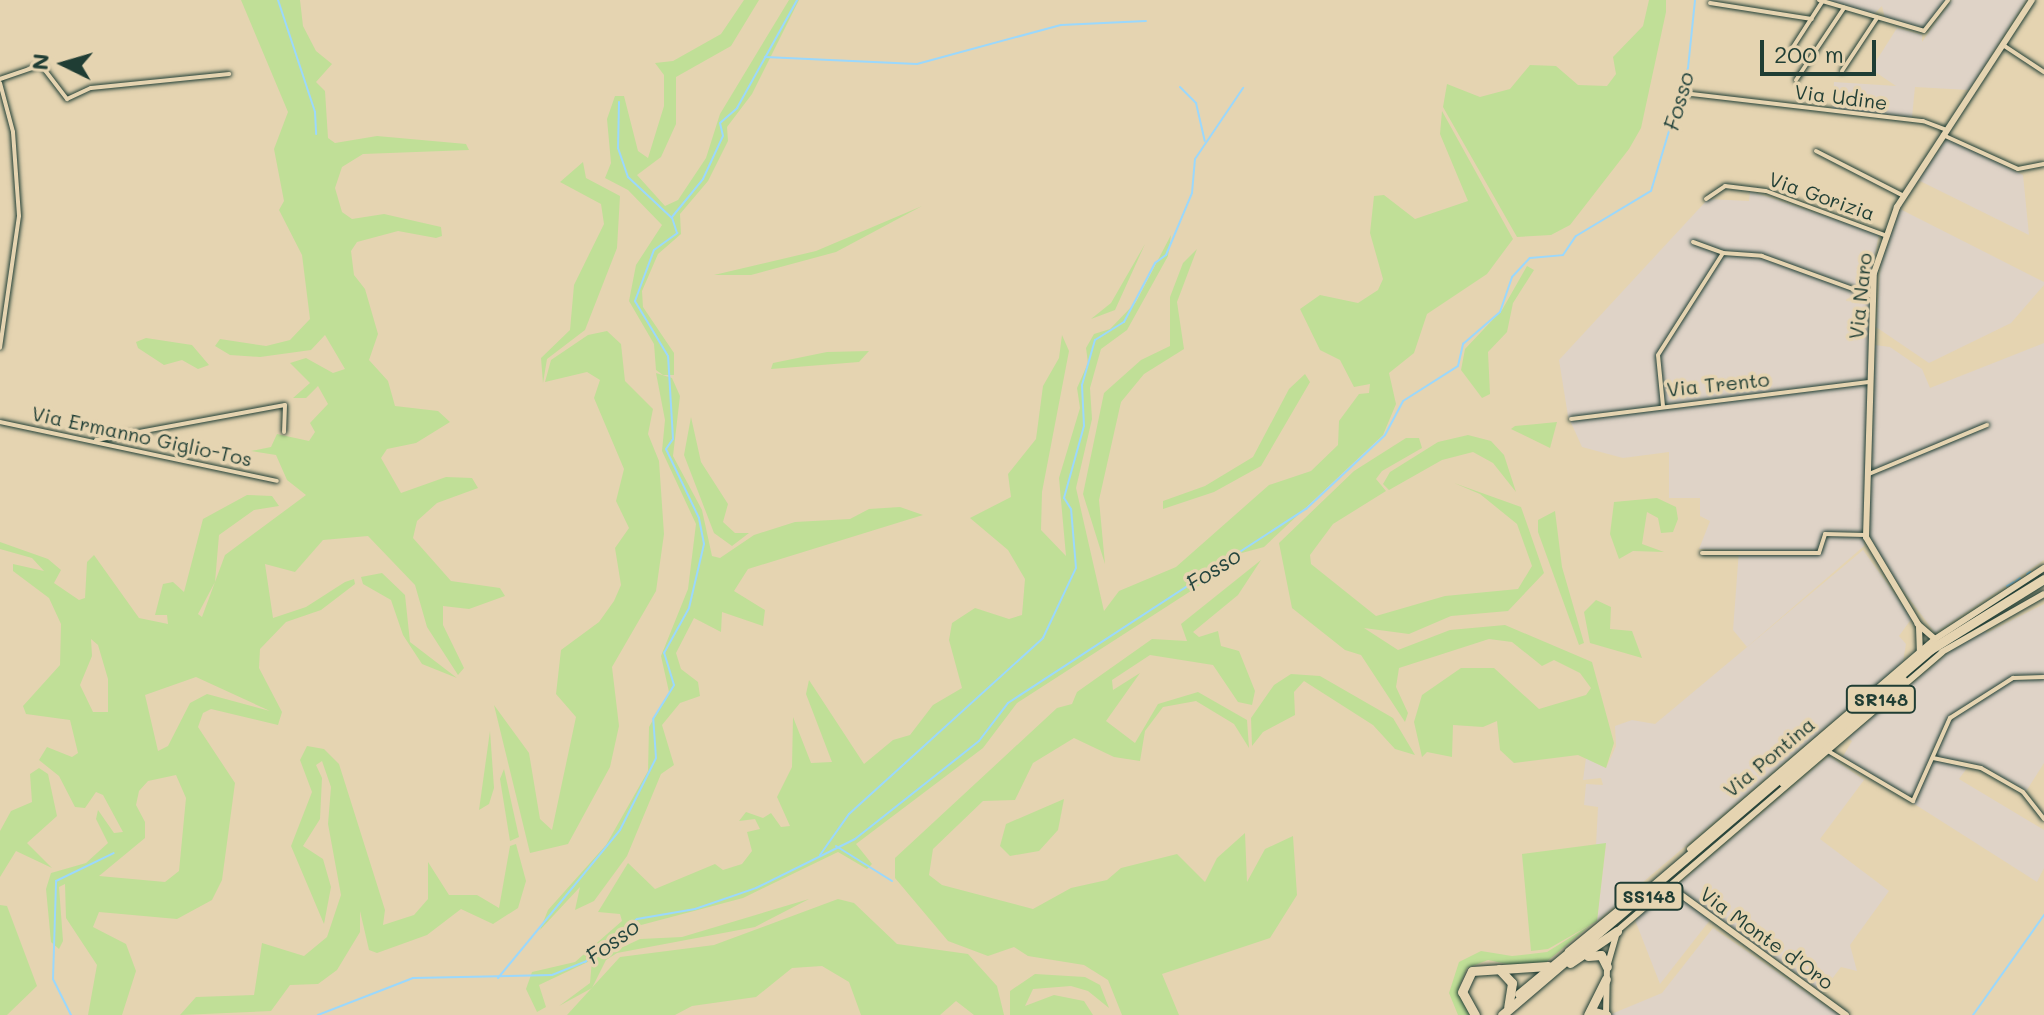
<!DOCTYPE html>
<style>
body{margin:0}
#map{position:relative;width:2044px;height:1015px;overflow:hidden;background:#e5d4b1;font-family:Mali,sans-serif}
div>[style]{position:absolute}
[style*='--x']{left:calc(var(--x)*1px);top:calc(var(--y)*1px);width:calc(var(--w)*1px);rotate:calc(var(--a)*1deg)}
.built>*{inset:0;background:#dfd3c7}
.green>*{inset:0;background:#c0df97}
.stream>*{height:2px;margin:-1px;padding:0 1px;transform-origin:1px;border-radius:1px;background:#9bd8fc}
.roads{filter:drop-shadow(0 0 2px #1f3d34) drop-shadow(0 0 2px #1f3d34)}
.street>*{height:4px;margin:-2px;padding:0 2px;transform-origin:2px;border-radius:2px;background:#e5d4b1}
.secondary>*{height:6px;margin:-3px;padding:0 3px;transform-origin:3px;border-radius:3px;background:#e5d4b1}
.highway>*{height:9px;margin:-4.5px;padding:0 4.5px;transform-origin:4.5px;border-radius:4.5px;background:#e5d4b1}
span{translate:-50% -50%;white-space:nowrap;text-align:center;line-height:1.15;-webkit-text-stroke:7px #e5d4b1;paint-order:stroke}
.shield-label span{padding:2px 6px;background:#e5d4b1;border:2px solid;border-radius:6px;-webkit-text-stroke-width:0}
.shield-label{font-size:18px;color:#1f3d34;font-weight:700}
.street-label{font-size:20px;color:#1f3d34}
.water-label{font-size:22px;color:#25453e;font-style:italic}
.north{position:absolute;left:24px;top:24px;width:80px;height:80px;-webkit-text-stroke:6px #e5d4b1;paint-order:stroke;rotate:275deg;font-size:22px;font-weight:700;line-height:32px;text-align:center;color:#1f3d34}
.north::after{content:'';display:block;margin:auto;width:28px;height:36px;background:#1f3d34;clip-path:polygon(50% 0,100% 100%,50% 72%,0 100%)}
.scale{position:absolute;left:1760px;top:40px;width:116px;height:36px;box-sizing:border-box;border:4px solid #1f3d34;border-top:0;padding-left:10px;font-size:24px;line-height:28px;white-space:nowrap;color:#1f3d34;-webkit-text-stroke:6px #e5d4b1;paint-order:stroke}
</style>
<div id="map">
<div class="built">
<div style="clip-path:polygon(1828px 0,1946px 0,1924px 29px,1885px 18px,1882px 6px,1873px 15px)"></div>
<div style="clip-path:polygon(1952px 0,2026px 0,1969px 90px,1915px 87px,1912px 117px,1832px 109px,1834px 82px,1896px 86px,1871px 69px,1897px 28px,1922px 35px,1922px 42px)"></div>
<div style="clip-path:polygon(1947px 138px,2023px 175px,2029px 235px,1918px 180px)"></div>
<div style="clip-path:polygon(1750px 191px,1879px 234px,1870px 281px,1864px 546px,1747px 647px,1733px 630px,1739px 550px,1699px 549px,1710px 521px,1700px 516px,1700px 498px,1669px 498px,1669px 452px,1623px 458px,1582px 447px,1568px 416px,1559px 360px,1708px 199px,1749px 201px)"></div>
<div style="clip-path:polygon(1900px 209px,2044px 282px,2044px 285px,2011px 323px,1929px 363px,1876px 327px,1881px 262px)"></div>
<div style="clip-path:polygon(2044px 343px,2044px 560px,1935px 633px,1876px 554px,1869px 533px,1875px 345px,1890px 347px,1922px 369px,1930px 388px)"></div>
<div style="clip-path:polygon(1863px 550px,1912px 618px,1899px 636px,1906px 644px,1903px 662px,1597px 921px,1606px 844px,1596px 845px,1598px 807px,1584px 805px,1586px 784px,1603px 785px,1601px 778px,1583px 780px,1586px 758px,1606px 768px,1616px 746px,1615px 726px,1632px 720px,1655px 724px)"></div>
<div style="clip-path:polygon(2044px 604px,2044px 763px,2025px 793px,1970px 764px,1959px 779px,2044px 830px,2044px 868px,2037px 882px,1842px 758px,1852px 741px,1848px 738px,1962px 641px,1981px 627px,1987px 633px)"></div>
<div style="clip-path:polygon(1829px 756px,1864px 780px,1820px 839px,1889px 891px,1850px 945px,1857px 971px,1841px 967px,1822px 992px,1675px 887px)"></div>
<div style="clip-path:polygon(1669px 889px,1710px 920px,1660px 984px,1635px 920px)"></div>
<div style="clip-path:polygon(1713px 928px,1839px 1015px,1609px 1015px,1662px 993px)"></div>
</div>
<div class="green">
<div style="clip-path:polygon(evenodd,241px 0,300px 0,303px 26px,316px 51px,332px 64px,316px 82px,325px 91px,328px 138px,335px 143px,377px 136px,466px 144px,469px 150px,363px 154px,342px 167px,335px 188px,342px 212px,352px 219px,384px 214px,441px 227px,442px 236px,436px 238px,398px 231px,357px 242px,351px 251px,354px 275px,365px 289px,378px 334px,369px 360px,388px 381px,395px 406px,438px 411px,450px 422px,416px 443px,387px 449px,381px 458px,401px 493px,446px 477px,472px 478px,478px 488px,437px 503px,417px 521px,413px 538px,451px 581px,500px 588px,505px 596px,469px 609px,443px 606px,443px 625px,464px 668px,458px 675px,427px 627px,415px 585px,368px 536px,323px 540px,295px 572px,265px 564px,273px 618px,306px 607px,345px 582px,354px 579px,355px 584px,321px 610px,286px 622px,260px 649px,259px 668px,282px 712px,278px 725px,211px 709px,203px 713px,198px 727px,235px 783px,222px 880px,212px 900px,177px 919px,99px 912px,93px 927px,126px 944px,136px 971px,122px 1015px,88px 1015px,97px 965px,66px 918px,65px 884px,59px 887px,63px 941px,59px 949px,51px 942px,46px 889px,51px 873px,86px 863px,108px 843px,96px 819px,98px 810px,114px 833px,123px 832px,103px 795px,96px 792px,85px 808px,75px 807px,59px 776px,39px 760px,47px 747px,72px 757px,78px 753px,70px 720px,26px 714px,23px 706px,60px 665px,61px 624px,49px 598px,13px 571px,13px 564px,44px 571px,32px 558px,0 549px,0 542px,48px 559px,61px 570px,54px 583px,79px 600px,85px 598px,87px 562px,94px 555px,139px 618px,168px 624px,167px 615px,155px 615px,163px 584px,173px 582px,184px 592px,203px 519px,247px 495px,272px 496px,279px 506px,254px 510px,219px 535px,215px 582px,198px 614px,202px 617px,225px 555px,306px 495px,287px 480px,276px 455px,251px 451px,271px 447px,277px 434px,309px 441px,315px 432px,310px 423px,328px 404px,318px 386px,306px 398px,293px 398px,310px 383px,290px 363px,306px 358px,333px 373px,345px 369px,325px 335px,311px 350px,260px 357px,230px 355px,215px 346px,220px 339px,266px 346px,290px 340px,310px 319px,302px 255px,279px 210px,284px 201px,274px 149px,288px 112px,241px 0,91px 639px,98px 645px,108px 679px,108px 712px,93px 712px,80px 685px,92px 656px,91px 639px,241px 0,196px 677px,270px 711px,207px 694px,190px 703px,168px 746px,158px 751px,145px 695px,196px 677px,241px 0,176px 775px,186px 798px,179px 871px,165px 882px,99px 876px,145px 838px,145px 822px,136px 805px,139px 791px,148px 781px,176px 775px)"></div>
<div style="clip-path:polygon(744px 0,759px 0,731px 46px,676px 77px,676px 124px,661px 157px,637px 175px,665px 206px,678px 200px,706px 158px,720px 114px,789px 0,799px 0,752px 94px,727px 127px,728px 141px,708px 181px,680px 214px,681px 234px,658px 254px,642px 291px,643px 307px,674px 353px,674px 375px,663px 375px,656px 370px,654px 344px,629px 301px,636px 265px,662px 225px,628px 190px,605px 178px,611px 163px,607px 119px,615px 96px,624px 96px,638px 151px,648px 158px,664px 106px,664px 75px,655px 63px,673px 61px,721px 34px)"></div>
<div style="clip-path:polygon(1649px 0,1666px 0,1666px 12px,1641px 128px,1629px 149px,1570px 225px,1551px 235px,1517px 237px,1443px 107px,1447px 84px,1480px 97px,1510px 89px,1530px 65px,1556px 66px,1578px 85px,1607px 86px,1616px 74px,1613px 57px,1643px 26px)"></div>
<div style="clip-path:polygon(1442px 111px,1513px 239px,1487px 274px,1427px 314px,1414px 353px,1389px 373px,1396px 404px,1383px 435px,1264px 547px,1238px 554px,1225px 569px,1017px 703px,983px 748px,856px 844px,872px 864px,867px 869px,838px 852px,743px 898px,626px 929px,604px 947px,608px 954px,640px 939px,682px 937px,809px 899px,755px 927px,617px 953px,606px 960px,592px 988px,559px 1006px,590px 983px,592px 960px,539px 985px,546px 1007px,537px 1012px,526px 989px,532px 972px,575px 962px,622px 921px,620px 914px,598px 912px,628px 863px,655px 889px,715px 864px,723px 870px,742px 864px,752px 851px,747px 832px,760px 829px,755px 819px,739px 821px,746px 812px,763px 818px,771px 813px,781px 827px,790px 826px,777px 797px,792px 767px,793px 717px,811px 763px,832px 762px,806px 694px,809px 680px,864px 764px,893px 740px,910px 735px,933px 705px,962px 688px,949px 640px,952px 623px,975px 608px,1009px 619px,1022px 615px,1025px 579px,1008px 550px,970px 518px,1011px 497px,1008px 474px,1036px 439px,1043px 386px,1059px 358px,1062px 335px,1069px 351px,1042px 492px,1041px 530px,1066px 556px,1059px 478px,1080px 408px,1077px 388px,1088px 363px,1086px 348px,1094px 334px,1110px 329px,1136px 302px,1171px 235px,1168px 256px,1127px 330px,1101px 349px,1090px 388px,1092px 419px,1076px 488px,1104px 611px,1119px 591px,1176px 567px,1269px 485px,1311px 471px,1338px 445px,1339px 421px,1359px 394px,1369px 393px,1370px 384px,1354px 387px,1340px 360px,1320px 350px,1300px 309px,1320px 295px,1358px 303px,1378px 290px,1383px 279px,1370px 233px,1374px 196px,1384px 195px,1415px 219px,1468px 201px,1440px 134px)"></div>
<div style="clip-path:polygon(583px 162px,586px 178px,620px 196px,617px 248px,585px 330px,547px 359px,543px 383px,541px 358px,570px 330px,574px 285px,604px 224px,601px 204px,560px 182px)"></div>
<div style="clip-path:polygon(922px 206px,836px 252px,751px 275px,714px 275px,816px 251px)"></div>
<div style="clip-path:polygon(1145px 244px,1115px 310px,1091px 319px,1111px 303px)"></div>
<div style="clip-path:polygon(1197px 249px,1177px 302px,1184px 349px,1144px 374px,1121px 402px,1099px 500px,1105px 564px,1083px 494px,1104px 393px,1141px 360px,1170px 346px,1170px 297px,1183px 263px)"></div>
<div style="clip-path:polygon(1527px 266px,1534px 270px,1513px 303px,1507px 332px,1488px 352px,1490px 394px,1482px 398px,1461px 370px,1465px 349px,1502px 310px)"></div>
<div style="clip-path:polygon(607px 331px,621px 344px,625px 381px,653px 409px,648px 434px,659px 461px,664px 534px,656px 591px,612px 667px,619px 726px,610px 767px,568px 844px,530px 853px,494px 705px,529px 753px,540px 819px,552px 830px,576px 717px,556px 694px,561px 650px,599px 622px,614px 601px,621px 585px,615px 548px,629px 528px,616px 501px,624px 469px,594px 398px,600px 380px,587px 372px,545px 382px,551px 360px,588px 335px)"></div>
<div style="clip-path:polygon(146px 338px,192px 345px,209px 365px,198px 369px,182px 360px,164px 365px,138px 348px,136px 342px)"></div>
<div style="clip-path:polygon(869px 351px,859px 362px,771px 369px,773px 363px,827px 352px)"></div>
<div style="clip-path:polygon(656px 373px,672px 378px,680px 396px,673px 456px,702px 510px,712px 556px,720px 558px,754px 535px,795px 522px,850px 519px,869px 509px,900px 507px,923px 515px,748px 569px,734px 591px,765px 610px,763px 626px,722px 612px,721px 632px,694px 618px,676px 653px,681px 669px,698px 682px,700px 696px,680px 703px,662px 725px,674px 765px,661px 774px,627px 856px,594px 901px,575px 910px,580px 887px,540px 930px,548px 910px,606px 845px,648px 771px,649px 727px,669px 692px,661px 656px,688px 589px,696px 524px,662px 451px,665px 420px)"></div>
<div style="clip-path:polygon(1305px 374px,1310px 382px,1261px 466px,1214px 492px,1163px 509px,1163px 501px,1205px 486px,1253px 457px,1289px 389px)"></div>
<div style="clip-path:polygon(691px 417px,701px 462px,728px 504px,723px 522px,735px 533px,749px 533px,732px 546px,714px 533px,684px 455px)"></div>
<div style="clip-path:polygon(1557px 422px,1550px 448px,1511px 429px,1515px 426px)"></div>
<div style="clip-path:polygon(1468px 435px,1491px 441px,1504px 455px,1516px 492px,1493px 463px,1473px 452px,1442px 460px,1389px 490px,1383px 484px,1390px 472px,1438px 442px)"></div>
<div style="clip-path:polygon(1406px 438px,1419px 438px,1422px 448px,1382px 471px,1376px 479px,1386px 491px,1333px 524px,1310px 555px,1311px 564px,1376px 616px,1445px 596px,1518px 589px,1532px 566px,1517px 524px,1480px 494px,1454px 483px,1521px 507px,1544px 573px,1508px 611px,1451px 616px,1409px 634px,1364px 628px,1398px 650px,1450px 630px,1505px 625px,1592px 662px,1614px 743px,1606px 768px,1578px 755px,1514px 763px,1500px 750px,1497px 721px,1483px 727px,1453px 725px,1452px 757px,1427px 752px,1422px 757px,1414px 722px,1422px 695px,1461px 668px,1494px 668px,1539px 709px,1586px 695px,1591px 688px,1580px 673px,1554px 660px,1542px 666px,1512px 642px,1489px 639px,1399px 668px,1396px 687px,1408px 713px,1405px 722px,1361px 655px,1345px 650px,1292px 608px,1279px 543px,1354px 471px)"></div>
<div style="clip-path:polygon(1657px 498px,1676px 507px,1678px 519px,1673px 532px,1661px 533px,1658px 518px,1647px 512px,1642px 544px,1664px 552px,1633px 551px,1619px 559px,1610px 534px,1614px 502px)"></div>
<div style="clip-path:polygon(1555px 511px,1562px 567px,1584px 643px,1579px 645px,1538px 532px,1538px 520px)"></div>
<div style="clip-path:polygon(1261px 560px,1238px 595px,1193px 632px,1199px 637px,1218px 631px,1221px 646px,1239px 651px,1255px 691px,1252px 705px,1238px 702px,1213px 665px,1150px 655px,1112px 680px,1113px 690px,1140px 673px,1106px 721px,1135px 743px,1158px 704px,1198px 692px,1247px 720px,1249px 748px,1234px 724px,1196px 701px,1163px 707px,1145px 731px,1140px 761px,1114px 757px,1074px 738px,1033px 763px,1015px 800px,983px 801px,933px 849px,929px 875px,942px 885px,1033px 909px,1071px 888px,1107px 880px,1121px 868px,1177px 854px,1205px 882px,1217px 858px,1245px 833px,1247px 882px,1265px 849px,1293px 836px,1297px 895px,1270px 938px,1162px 974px,1179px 1015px,1122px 1015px,1108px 980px,1084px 965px,1028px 956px,1014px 947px,988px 956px,948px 941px,895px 878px,895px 858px,1057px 708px,1072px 704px,1077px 692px,1152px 639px,1187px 641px,1181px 624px)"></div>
<div style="clip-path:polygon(382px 573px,405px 595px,410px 642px,457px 678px,422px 664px,403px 635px,391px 600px,363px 584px,361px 577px)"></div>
<div style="clip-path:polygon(1596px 600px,1611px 607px,1610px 629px,1632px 631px,1642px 658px,1590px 643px,1584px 612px)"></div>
<div style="clip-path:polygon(1291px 674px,1320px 676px,1393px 718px,1415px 755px,1395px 749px,1373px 725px,1304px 681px,1294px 692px,1295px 715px,1263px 732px,1252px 746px,1251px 718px,1274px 685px)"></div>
<div style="clip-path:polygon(490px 731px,494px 788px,489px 804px,479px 810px)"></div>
<div style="clip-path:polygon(307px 746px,324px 749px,339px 764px,385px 910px,383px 925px,414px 915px,428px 899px,428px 862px,449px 895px,477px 895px,499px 908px,510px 846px,516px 844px,526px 881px,518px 908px,493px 924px,461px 909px,427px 935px,377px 953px,369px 950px,360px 911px,360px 932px,337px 970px,318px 984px,290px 985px,271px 1011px,180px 1015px,196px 997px,254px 995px,262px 943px,304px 956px,327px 937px,341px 895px,328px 824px,331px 787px,322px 761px,316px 765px,322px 778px,320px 819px,303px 846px,323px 859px,331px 887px,324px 924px,291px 846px,312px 792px,300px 760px)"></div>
<div style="clip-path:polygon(39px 768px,48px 774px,57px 816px,27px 843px,52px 868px,16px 851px,0 877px,0 831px,11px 811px,32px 802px,30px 774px)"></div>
<div style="clip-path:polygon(504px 769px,519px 837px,510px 841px,500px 779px)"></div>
<div style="clip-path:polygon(1064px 799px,1058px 830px,1039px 851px,1010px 856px,1000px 846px,1006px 824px)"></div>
<div style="clip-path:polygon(1606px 843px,1597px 921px,1548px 949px,1531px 951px,1522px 854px)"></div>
<div style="clip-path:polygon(838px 899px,854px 903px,897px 944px,968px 954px,997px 986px,1004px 1015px,974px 1015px,956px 1001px,940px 1015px,861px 1015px,849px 982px,822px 966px,792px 968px,756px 997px,692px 1006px,675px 1015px,567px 1015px,620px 957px,714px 945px)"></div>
<div style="clip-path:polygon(0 905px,7px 906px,37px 986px,7px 1015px,0 1015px)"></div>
<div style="clip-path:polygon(1592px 924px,1545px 963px,1526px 968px,1488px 960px,1467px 968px,1459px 987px,1472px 1015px,1458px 1015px,1449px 993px,1459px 962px,1481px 951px,1512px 956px,1547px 952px)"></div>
<div style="clip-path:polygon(1035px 974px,1085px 977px,1100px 985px,1109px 1008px,1088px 991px,1071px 986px,1033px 989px,1025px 1006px,1054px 995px,1084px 1001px,1093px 1015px,1010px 1015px,1010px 991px)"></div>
</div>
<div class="stream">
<div style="--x:278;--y:0;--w:118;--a:71.7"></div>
<div style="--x:315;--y:112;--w:22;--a:87"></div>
<div style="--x:765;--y:57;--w:152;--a:2.6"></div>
<div style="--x:917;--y:64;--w:149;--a:-15.2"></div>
<div style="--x:1061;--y:25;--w:85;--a:-2.7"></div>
<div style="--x:1180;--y:87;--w:23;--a:45"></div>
<div style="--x:1196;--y:103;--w:39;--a:77"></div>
<div style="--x:619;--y:102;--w:46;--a:91.2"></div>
<div style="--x:618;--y:148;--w:31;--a:71"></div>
<div style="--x:628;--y:177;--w:60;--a:43"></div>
<div style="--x:672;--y:217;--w:49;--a:-50.8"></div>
<div style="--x:703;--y:179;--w:47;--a:-65.1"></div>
<div style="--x:723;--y:136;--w:13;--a:-103"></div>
<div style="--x:720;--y:123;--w:23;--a:-41"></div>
<div style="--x:737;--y:108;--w:124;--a:-60.9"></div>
<div style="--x:2027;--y:574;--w:4;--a:-34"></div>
<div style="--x:2016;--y:581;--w:5;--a:-37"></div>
<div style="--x:2007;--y:586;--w:8;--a:-30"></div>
<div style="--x:836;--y:846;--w:66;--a:32"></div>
<div style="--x:820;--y:855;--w:50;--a:-54.7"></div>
<div style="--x:849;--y:814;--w:262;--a:-42.2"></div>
<div style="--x:1043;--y:638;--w:77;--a:-64.8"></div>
<div style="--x:1076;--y:568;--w:59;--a:-94.8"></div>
<div style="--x:1071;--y:509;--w:13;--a:-122"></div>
<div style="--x:1064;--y:498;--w:75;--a:-74.5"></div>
<div style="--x:1084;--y:426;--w:41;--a:-92.8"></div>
<div style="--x:1082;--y:385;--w:47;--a:-73.9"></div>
<div style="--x:1095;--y:340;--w:34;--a:-32"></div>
<div style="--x:1124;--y:322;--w:67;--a:-62.3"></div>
<div style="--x:1155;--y:263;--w:14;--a:-36"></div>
<div style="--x:1166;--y:255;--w:67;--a:-67.2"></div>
<div style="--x:1192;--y:193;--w:34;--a:-85"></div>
<div style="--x:1195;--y:159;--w:86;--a:-55.9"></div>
<div style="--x:498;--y:978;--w:192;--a:-50.5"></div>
<div style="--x:620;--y:830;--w:80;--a:-63.4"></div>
<div style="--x:656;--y:758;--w:39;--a:-94"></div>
<div style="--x:653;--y:719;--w:40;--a:-58"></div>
<div style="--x:674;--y:685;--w:34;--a:-107"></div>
<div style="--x:664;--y:653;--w:51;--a:-60.9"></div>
<div style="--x:689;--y:608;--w:66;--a:-76.8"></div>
<div style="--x:704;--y:544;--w:26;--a:-101"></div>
<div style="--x:699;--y:518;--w:76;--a:-115.6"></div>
<div style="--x:666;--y:449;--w:12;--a:-55"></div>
<div style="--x:673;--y:439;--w:83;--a:-93.4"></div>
<div style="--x:668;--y:356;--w:64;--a:-121"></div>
<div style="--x:635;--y:301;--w:54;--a:-69.6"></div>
<div style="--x:654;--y:250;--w:29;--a:-36"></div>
<div style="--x:677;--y:233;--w:16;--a:-108"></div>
<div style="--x:71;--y:1015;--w:40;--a:-116.6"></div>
<div style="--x:53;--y:979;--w:98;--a:-88.2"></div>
<div style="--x:56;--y:881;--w:64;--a:-25.8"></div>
<div style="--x:318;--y:1015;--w:102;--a:-21.3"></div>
<div style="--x:413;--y:978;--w:139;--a:-1.2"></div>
<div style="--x:552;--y:975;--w:35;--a:-22"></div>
<div style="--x:585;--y:962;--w:67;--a:-39.6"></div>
<div style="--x:637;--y:919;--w:59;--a:-9.8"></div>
<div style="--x:695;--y:909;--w:65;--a:-19"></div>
<div style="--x:756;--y:888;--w:110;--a:-26.3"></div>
<div style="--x:855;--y:839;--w:158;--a:-38.3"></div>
<div style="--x:979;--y:741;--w:48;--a:-52.7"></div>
<div style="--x:1008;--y:703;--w:356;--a:-33.1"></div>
<div style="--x:1306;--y:509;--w:108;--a:-43.1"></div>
<div style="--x:1385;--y:435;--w:38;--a:-62"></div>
<div style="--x:1403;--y:401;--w:65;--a:-32.5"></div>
<div style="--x:1458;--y:366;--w:23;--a:-77"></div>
<div style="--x:1463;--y:344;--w:49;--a:-40.9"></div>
<div style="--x:1500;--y:312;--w:37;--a:-71"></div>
<div style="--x:1512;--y:277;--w:26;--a:-47"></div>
<div style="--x:1530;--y:258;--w:33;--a:-5"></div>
<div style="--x:1563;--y:255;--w:23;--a:-56"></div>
<div style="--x:1576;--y:236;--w:87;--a:-31"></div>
<div style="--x:1651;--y:191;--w:128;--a:-73.3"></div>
<div style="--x:1688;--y:68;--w:68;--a:-84.1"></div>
<div style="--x:1973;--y:1015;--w:123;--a:-54.6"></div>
</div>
<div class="roads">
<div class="street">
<div style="--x:1819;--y:0;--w:109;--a:16.4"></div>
<div style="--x:1924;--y:31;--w:39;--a:-52"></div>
<div style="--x:1710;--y:3;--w:103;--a:8.9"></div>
<div style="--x:2003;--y:45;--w:49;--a:33.4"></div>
<div style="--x:1793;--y:47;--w:54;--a:-57.2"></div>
<div style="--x:1842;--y:71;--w:64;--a:-56.6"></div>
<div style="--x:0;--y:79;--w:43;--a:-18.9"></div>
<div style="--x:41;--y:65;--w:43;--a:52.6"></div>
<div style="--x:67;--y:99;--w:26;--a:-25"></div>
<div style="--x:91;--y:88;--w:139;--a:-5.8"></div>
<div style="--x:1796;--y:80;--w:87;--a:-56.3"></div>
<div style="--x:0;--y:83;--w:51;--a:75.1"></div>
<div style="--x:13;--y:132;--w:84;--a:85.9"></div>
<div style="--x:19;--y:216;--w:133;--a:98.2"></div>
<div style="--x:1683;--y:93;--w:242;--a:6.7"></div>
<div style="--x:1923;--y:121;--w:25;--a:21"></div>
<div style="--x:1943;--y:135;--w:82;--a:24.4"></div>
<div style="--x:2018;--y:169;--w:26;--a:-11"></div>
<div style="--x:1816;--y:151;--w:99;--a:27.1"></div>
<div style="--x:1706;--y:199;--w:23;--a:-34"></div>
<div style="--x:1725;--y:186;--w:41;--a:7"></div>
<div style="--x:1766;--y:191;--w:126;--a:20.4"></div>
<div style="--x:1693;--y:242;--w:32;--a:20"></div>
<div style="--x:1663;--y:406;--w:51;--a:-95.6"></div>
<div style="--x:1658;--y:355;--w:121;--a:-57.5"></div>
<div style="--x:1723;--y:253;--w:39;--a:4"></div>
<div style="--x:1762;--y:256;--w:117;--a:20"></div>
<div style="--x:1571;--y:419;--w:300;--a:-7.1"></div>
<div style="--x:0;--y:422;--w:283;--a:12"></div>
<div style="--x:96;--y:440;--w:192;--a:-10.5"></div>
<div style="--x:285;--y:405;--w:27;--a:92"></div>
<div style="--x:1869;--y:474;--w:128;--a:-22.6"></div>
<div style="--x:1702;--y:553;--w:117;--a:0"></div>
<div style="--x:1819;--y:553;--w:20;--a:-72"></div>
<div style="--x:1825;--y:534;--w:40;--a:1.4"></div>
<div style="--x:1828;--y:751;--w:99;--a:30.5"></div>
<div style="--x:1913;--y:801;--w:91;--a:-66"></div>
<div style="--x:1950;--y:718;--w:75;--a:-32.4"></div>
<div style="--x:2013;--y:678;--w:31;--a:-2"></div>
<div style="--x:1933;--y:758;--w:49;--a:11.8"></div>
<div style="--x:1981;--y:768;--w:48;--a:29.7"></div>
<div style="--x:2023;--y:792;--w:34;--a:52"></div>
</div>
<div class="secondary">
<div style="--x:1919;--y:627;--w:24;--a:88"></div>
<div style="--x:1935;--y:639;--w:23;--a:-139"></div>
<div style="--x:1918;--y:624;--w:101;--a:-120.9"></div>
<div style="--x:1866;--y:537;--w:264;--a:-88.3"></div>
<div style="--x:1874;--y:273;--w:70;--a:-70.8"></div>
<div style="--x:1897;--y:207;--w:247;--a:-56.9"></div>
<div style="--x:1690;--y:849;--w:323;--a:-40.6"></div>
<div style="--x:1935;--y:639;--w:130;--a:-33.1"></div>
<div style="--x:1669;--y:886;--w:219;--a:36.1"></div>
<div style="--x:1568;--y:951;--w:80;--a:-39.4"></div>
<div style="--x:1606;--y:1015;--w:48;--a:-88.8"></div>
<div style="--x:1607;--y:967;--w:37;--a:-74"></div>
<div style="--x:1617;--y:931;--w:428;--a:-40.6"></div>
<div style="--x:1942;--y:652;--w:117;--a:-29.6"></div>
</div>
<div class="highway">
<div style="--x:1783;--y:782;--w:157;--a:-40.4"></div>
<div style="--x:1588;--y:956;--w:13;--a:-4"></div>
<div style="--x:1601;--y:955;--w:13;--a:63"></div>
<div style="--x:1570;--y:963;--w:57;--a:-34.2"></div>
<div style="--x:1499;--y:969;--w:19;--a:47"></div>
<div style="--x:1512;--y:983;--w:24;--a:99"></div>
<div style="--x:1519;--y:994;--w:69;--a:-39.7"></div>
<div style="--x:1591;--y:1011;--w:16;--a:15"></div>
<div style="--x:1475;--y:1015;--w:26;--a:-119"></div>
<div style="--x:1462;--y:992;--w:23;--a:-65"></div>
<div style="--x:1472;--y:971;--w:76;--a:-3.8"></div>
<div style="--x:1502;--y:1015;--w:564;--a:-40.47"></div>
<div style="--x:1931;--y:649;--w:133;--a:-31.8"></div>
<div style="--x:1588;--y:1015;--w:40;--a:-63.4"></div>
</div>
</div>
<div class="shield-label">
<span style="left:1881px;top:699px">SR148</span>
<span style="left:1649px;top:896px">SS148</span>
</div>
<div class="street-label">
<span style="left:1841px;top:97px;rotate:7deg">Via Udine</span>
<span style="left:1822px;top:196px;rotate:19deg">Via Gorizia</span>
<span style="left:1860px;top:296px;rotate:-84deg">Via Naro</span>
<span style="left:1718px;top:384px;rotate:-6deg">Via Trento</span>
<span style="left:142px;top:436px;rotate:12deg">Via Ermanno Giglio-Tos</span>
<span style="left:1769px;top:757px;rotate:-40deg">Via Pontina</span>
<span style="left:1767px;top:938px;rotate:36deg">Via Monte d'Oro</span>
</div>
<div class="water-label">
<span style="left:1678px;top:101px;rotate:-74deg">Fosso</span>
<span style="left:1213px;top:569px;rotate:-33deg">Fosso</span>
<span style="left:612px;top:941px;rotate:-36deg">Fosso</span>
</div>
<div class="north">N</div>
<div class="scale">200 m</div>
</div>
